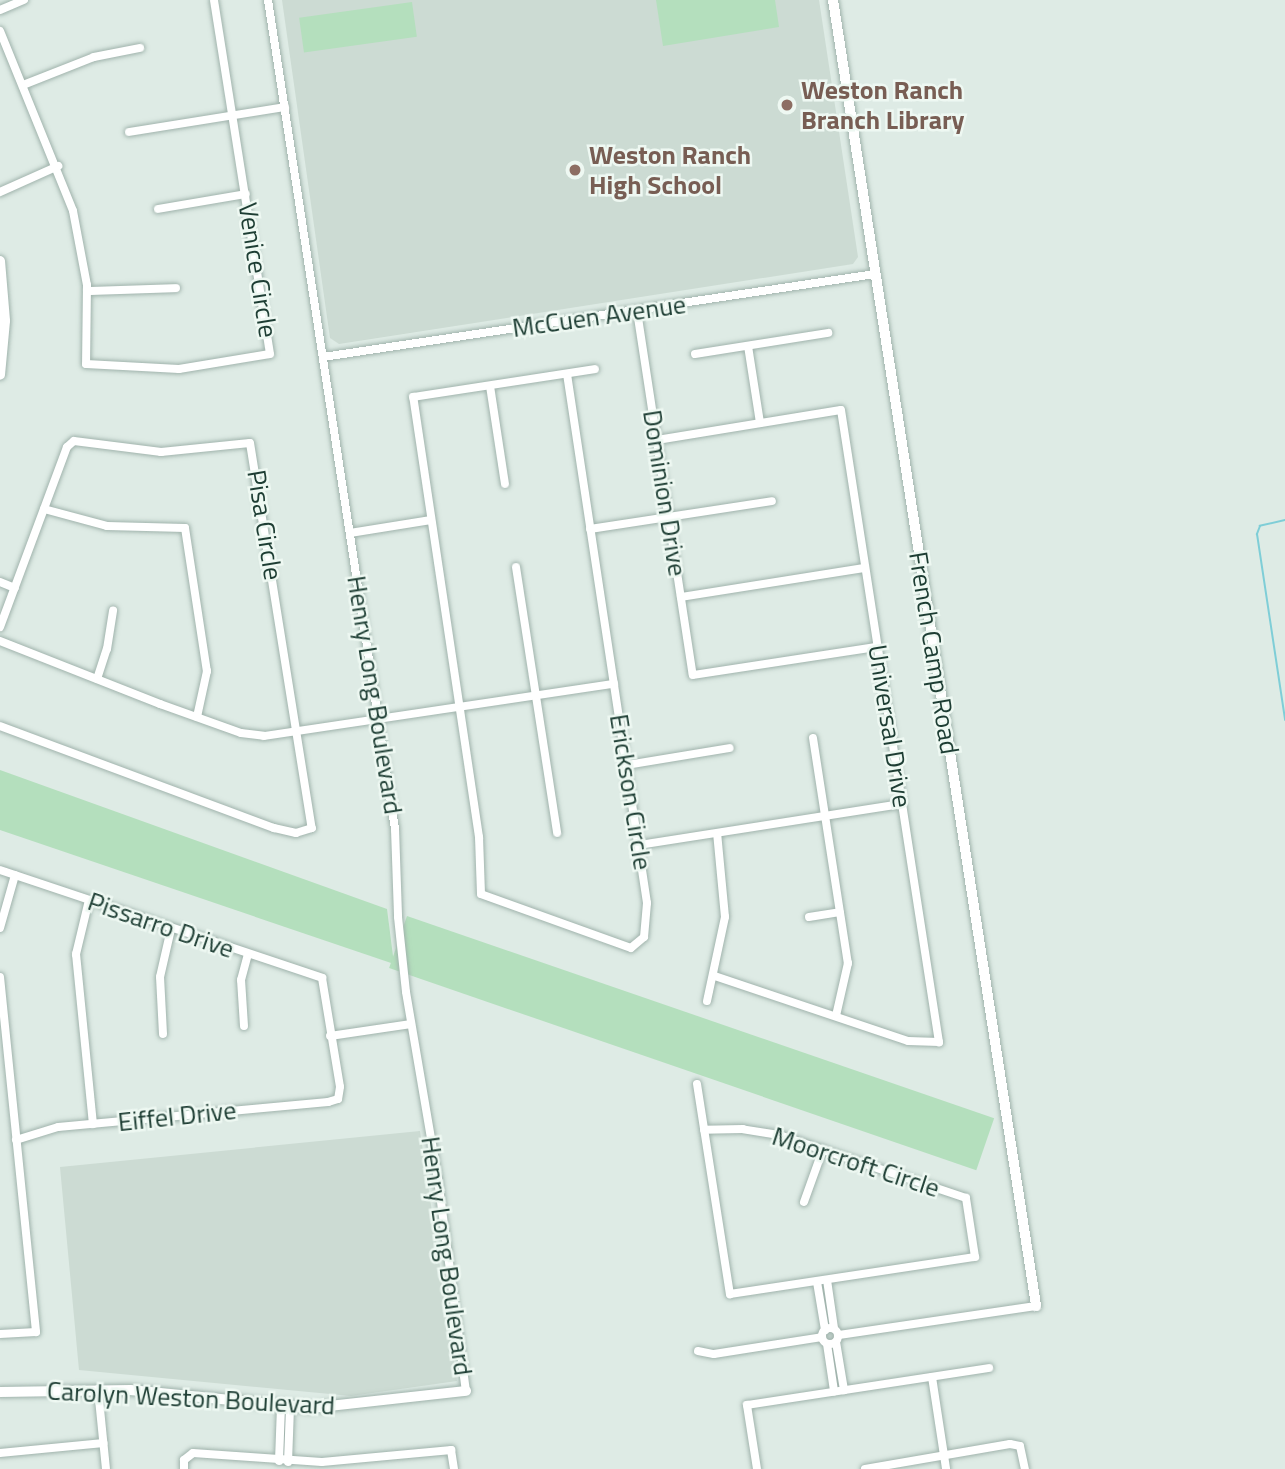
<!DOCTYPE html>
<style>
body{margin:0}
#map{position:relative;width:1285px;height:1469px;overflow:hidden;background:#deebe5;font-family:"Titillium Web",sans-serif}
div>[style]{position:absolute}
[style*='--x']{left:calc(var(--x)*1px);top:calc(var(--y)*1px);width:calc(var(--w)*1px);rotate:calc(var(--a)*1deg)}
.built>*{inset:0;background:#ccdbd3}
.green>*{inset:0;background:#b4dfbd;transform-origin:0 0}
.stream>*{height:2px;margin:-1px;padding:0 1px;transform-origin:1px;border-radius:1px;background:#7fced7}
.roads{filter:drop-shadow(0 0 2px #a0b3ac) drop-shadow(0 0 2px #a0b3ac)}
.street>*{height:8px;margin:-4px;padding:0 4px;transform-origin:4px;border-radius:4px;background:#fff}
.street>.ring{margin:-4px;padding:0;box-sizing:content-box;background:none;border:8px solid #fff;border-radius:50%}
.secondary>*{height:10px;margin:-5px;padding:0 5px;transform-origin:5px;border-radius:5px;background:#fff}
.dots>*{width:19px;height:19px;translate:-50% -50%;box-sizing:border-box;border:4px solid #eef8f2;border-radius:50%}
span{translate:-50% -50%;white-space:nowrap;text-align:center;line-height:1.15;-webkit-text-stroke:5px #eef8f2;paint-order:stroke}
.education-label{font-size:26px;color:#785e54;font-weight:700}
.left{translate:0 -50%;text-align:left}
.street-label{font-size:26px;color:#1d3d33}
</style>
<div id="map">
<div class="built">
<div style="clip-path:polygon(282px 0,819px 0,858px 257px,853px 264px,339px 344px,330px 338px)"></div>
<div style="clip-path:polygon(420px 1131px,457px 1381px,351px 1396px,79px 1370px,60px 1167px)"></div>
</div>
<div class="green">
<div style="clip-path:polygon(656px 0,775px 0,779px 27px,663px 46px)"></div>
<div style="left:412px;top:2px;width:35px;height:114px;rotate:82deg"></div>
<div style="clip-path:polygon(0 770px,387px 909px,394px 964px,0 830px)"></div>
<div style="left:407px;top:916px;width:621px;height:55px;rotate:19deg"></div>
</div>
<div class="stream">
<div style="--x:1285;--y:520;--w:26;--a:167"></div>
<div style="--x:1260;--y:526;--w:9;--a:111"></div>
<div style="--x:1257;--y:534;--w:188;--a:81.4"></div>
</div>
<div class="roads">
<div class="street">
<div style="--x:268;--y:0;--w:839;--a:81.29"></div>
<div style="--x:395;--y:829;--w:88;--a:88"></div>
<div style="--x:398;--y:917;--w:75;--a:83.9"></div>
<div style="--x:406;--y:992;--w:190;--a:80.3"></div>
<div style="--x:438;--y:1179;--w:214;--a:82.5"></div>
<div style="--x:0;--y:10;--w:26;--a:-23"></div>
<div style="--x:0;--y:31;--w:194;--a:67.9"></div>
<div style="--x:73;--y:211;--w:75;--a:79.3"></div>
<div style="--x:87;--y:285;--w:79;--a:90.7"></div>
<div style="--x:86;--y:364;--w:93;--a:3.1"></div>
<div style="--x:179;--y:369;--w:92;--a:-9.4"></div>
<div style="--x:270;--y:354;--w:358;--a:-99"></div>
<div style="--x:23;--y:85;--w:76;--a:-21.5"></div>
<div style="--x:94;--y:57;--w:47;--a:-11.1"></div>
<div style="--x:129;--y:132;--w:158;--a:-9.1"></div>
<div style="--x:0;--y:192;--w:64;--a:-24.1"></div>
<div style="--x:158;--y:209;--w:89;--a:-9.7"></div>
<div style="--x:87;--y:291;--w:89;--a:-1.9"></div>
<div style="--x:637;--y:311;--w:368;--a:81.3"></div>
<div style="--x:693;--y:675;--w:186;--a:-8.7"></div>
<div style="--x:748;--y:346;--w:78;--a:81.1"></div>
<div style="--x:695;--y:354;--w:135;--a:-9"></div>
<div style="--x:323;--y:357;--w:558;--a:-8.55"></div>
<div style="--x:567;--y:374;--w:535;--a:81.4"></div>
<div style="--x:647;--y:903;--w:34;--a:95"></div>
<div style="--x:644;--y:937;--w:17;--a:140"></div>
<div style="--x:631;--y:948;--w:159;--a:-160.2"></div>
<div style="--x:481;--y:894;--w:57;--a:-92"></div>
<div style="--x:479;--y:837;--w:445;--a:-98.5"></div>
<div style="--x:413;--y:397;--w:184;--a:-8.7"></div>
<div style="--x:490;--y:386;--w:99;--a:81.3"></div>
<div style="--x:657;--y:440;--w:186;--a:-9.3"></div>
<div style="--x:841;--y:410;--w:640;--a:81.19"></div>
<div style="--x:939;--y:1042;--w:31;--a:-178"></div>
<div style="--x:908;--y:1041;--w:204;--a:-161.4"></div>
<div style="--x:44;--y:509;--w:65;--a:15.1"></div>
<div style="--x:107;--y:526;--w:78;--a:1.5"></div>
<div style="--x:185;--y:528;--w:145;--a:81.3"></div>
<div style="--x:207;--y:671;--w:47;--a:102.3"></div>
<div style="--x:590;--y:529;--w:184;--a:-8.7"></div>
<div style="--x:350;--y:533;--w:82;--a:-9.1"></div>
<div style="--x:516;--y:567;--w:269;--a:81.2"></div>
<div style="--x:0;--y:582;--w:16;--a:22"></div>
<div style="--x:681;--y:597;--w:186;--a:-9"></div>
<div style="--x:0;--y:627;--w:192;--a:-69.6"></div>
<div style="--x:67;--y:447;--w:9;--a:-41"></div>
<div style="--x:74;--y:441;--w:88;--a:7.2"></div>
<div style="--x:161;--y:452;--w:89;--a:-5.8"></div>
<div style="--x:250;--y:443;--w:390;--a:80.9"></div>
<div style="--x:312;--y:828;--w:17;--a:163"></div>
<div style="--x:296;--y:833;--w:23;--a:-167"></div>
<div style="--x:274;--y:828;--w:292;--a:-159.6"></div>
<div style="--x:0;--y:641;--w:172;--a:21.5"></div>
<div style="--x:160;--y:704;--w:86;--a:19.7"></div>
<div style="--x:241;--y:733;--w:23;--a:7"></div>
<div style="--x:264;--y:736;--w:354;--a:-8.5"></div>
<div style="--x:97;--y:679;--w:32;--a:-72"></div>
<div style="--x:107;--y:649;--w:39;--a:-81"></div>
<div style="--x:813;--y:738;--w:228;--a:81.2"></div>
<div style="--x:848;--y:963;--w:54;--a:102.8"></div>
<div style="--x:627;--y:765;--w:104;--a:-9.4"></div>
<div style="--x:639;--y:845;--w:266;--a:-8.9"></div>
<div style="--x:0;--y:870;--w:340;--a:18.5"></div>
<div style="--x:322;--y:978;--w:110;--a:80.6"></div>
<div style="--x:340;--y:1087;--w:12;--a:99"></div>
<div style="--x:338;--y:1099;--w:10;--a:163"></div>
<div style="--x:328;--y:1102;--w:271;--a:174.7"></div>
<div style="--x:58;--y:1127;--w:44;--a:162.8"></div>
<div style="--x:89;--y:900;--w:56;--a:103.5"></div>
<div style="--x:76;--y:954;--w:171;--a:84.3"></div>
<div style="--x:809;--y:917;--w:31;--a:-9"></div>
<div style="--x:0;--y:928;--w:55;--a:-74.2"></div>
<div style="--x:0;--y:977;--w:357;--a:84.2"></div>
<div style="--x:36;--y:1332;--w:36;--a:177"></div>
<div style="--x:707;--y:1001;--w:86;--a:-77.9"></div>
<div style="--x:725;--y:917;--w:84;--a:-95.4"></div>
<div style="--x:244;--y:1026;--w:46;--a:-93.7"></div>
<div style="--x:241;--y:980;--w:27;--a:-75"></div>
<div style="--x:163;--y:1034;--w:57;--a:-93"></div>
<div style="--x:160;--y:977;--w:49;--a:-77.1"></div>
<div style="--x:330;--y:1036;--w:82;--a:-8.4"></div>
<div style="--x:697;--y:1084;--w:213;--a:81.1"></div>
<div style="--x:730;--y:1294;--w:248;--a:-8.6"></div>
<div style="--x:975;--y:1257;--w:60;--a:-98.7"></div>
<div style="--x:966;--y:1198;--w:197;--a:-161.4"></div>
<div style="--x:779;--y:1135;--w:36;--a:-171"></div>
<div style="--x:743;--y:1129;--w:39;--a:179"></div>
<div style="--x:804;--y:1202;--w:56;--a:-70.3"></div>
<div style="--x:827;--y:1280;--w:49;--a:81.7"></div>
<div style="--x:817;--y:1282;--w:49;--a:80.5"></div>
<div class="ring" style="left:822px;top:1328px;width:8px;height:8px"></div>
<div style="--x:839;--y:1335;--w:199;--a:-8.4"></div>
<div style="--x:836;--y:1342;--w:49;--a:80.5"></div>
<div style="--x:827;--y:1344;--w:48;--a:81.5"></div>
<div style="--x:698;--y:1351;--w:16;--a:11"></div>
<div style="--x:714;--y:1354;--w:109;--a:-8.9"></div>
<div style="--x:932;--y:1377;--w:93;--a:81.3"></div>
<div style="--x:98;--y:1389;--w:80;--a:84.3"></div>
<div style="--x:0;--y:1453;--w:104;--a:-5.5"></div>
<div style="--x:279;--y:1461;--w:54;--a:-87.9"></div>
<div style="--x:288;--y:1462;--w:55;--a:-87.9"></div>
<div style="--x:184;--y:1469;--w:9;--a:-90"></div>
<div style="--x:184;--y:1460;--w:11;--a:-38"></div>
<div style="--x:193;--y:1453;--w:129;--a:4"></div>
<div style="--x:322;--y:1462;--w:130;--a:-5.3"></div>
<div style="--x:451;--y:1450;--w:19;--a:81"></div>
<div style="--x:757;--y:1469;--w:65;--a:-98.9"></div>
<div style="--x:747;--y:1405;--w:245;--a:-8.7"></div>
<div style="--x:865;--y:1469;--w:147;--a:-9.8"></div>
<div style="--x:1010;--y:1444;--w:10;--a:11"></div>
<div style="--x:1020;--y:1446;--w:24;--a:78"></div>
</div>
<div class="secondary">
<div style="--x:833;--y:0;--w:1322;--a:81.16"></div>
<div style="--x:0;--y:261;--w:60;--a:85.2"></div>
<div style="--x:5;--y:321;--w:54;--a:95.3"></div>
<div style="--x:0;--y:1392;--w:130;--a:-0.9"></div>
<div style="--x:130;--y:1390;--w:182;--a:5.7"></div>
<div style="--x:311;--y:1408;--w:156;--a:-6.3"></div>
</div>
</div>
<div class="dots">
<div style="left:787px;top:105px;background:#8d6e63"></div>
<div style="left:575px;top:170px;background:#8d6e63"></div>
</div>
<div class="education-label">
<span class="left" style="left:801px;top:105px">Weston Ranch<br>Branch Library</span>
<span class="left" style="left:589px;top:170px">Weston Ranch<br>High School</span>
</div>
<div class="street-label">
<span style="left:258px;top:270px;rotate:81deg">Venice Circle</span>
<span style="left:599px;top:316px;rotate:-8deg">McCuen Avenue</span>
<span style="left:665px;top:493px;rotate:81deg">Dominion Drive</span>
<span style="left:265px;top:525px;rotate:81deg">Pisa Circle</span>
<span style="left:934px;top:653px;rotate:81deg">French Camp Road</span>
<span style="left:375px;top:695px;rotate:81deg">Henry Long Boulevard</span>
<span style="left:890px;top:726px;rotate:81deg">Universal Drive</span>
<span style="left:631px;top:792px;rotate:81deg">Erickson Circle</span>
<span style="left:161px;top:925px;rotate:19deg">Pissarro Drive</span>
<span style="left:177px;top:1116px;rotate:-6deg">Eiffel Drive</span>
<span style="left:856px;top:1162px;rotate:18deg">Moorcroft Circle</span>
<span style="left:447px;top:1256px;rotate:82deg">Henry Long Boulevard</span>
<span style="left:191px;top:1398px;rotate:3deg">Carolyn Weston Boulevard</span>
</div>
</div>
